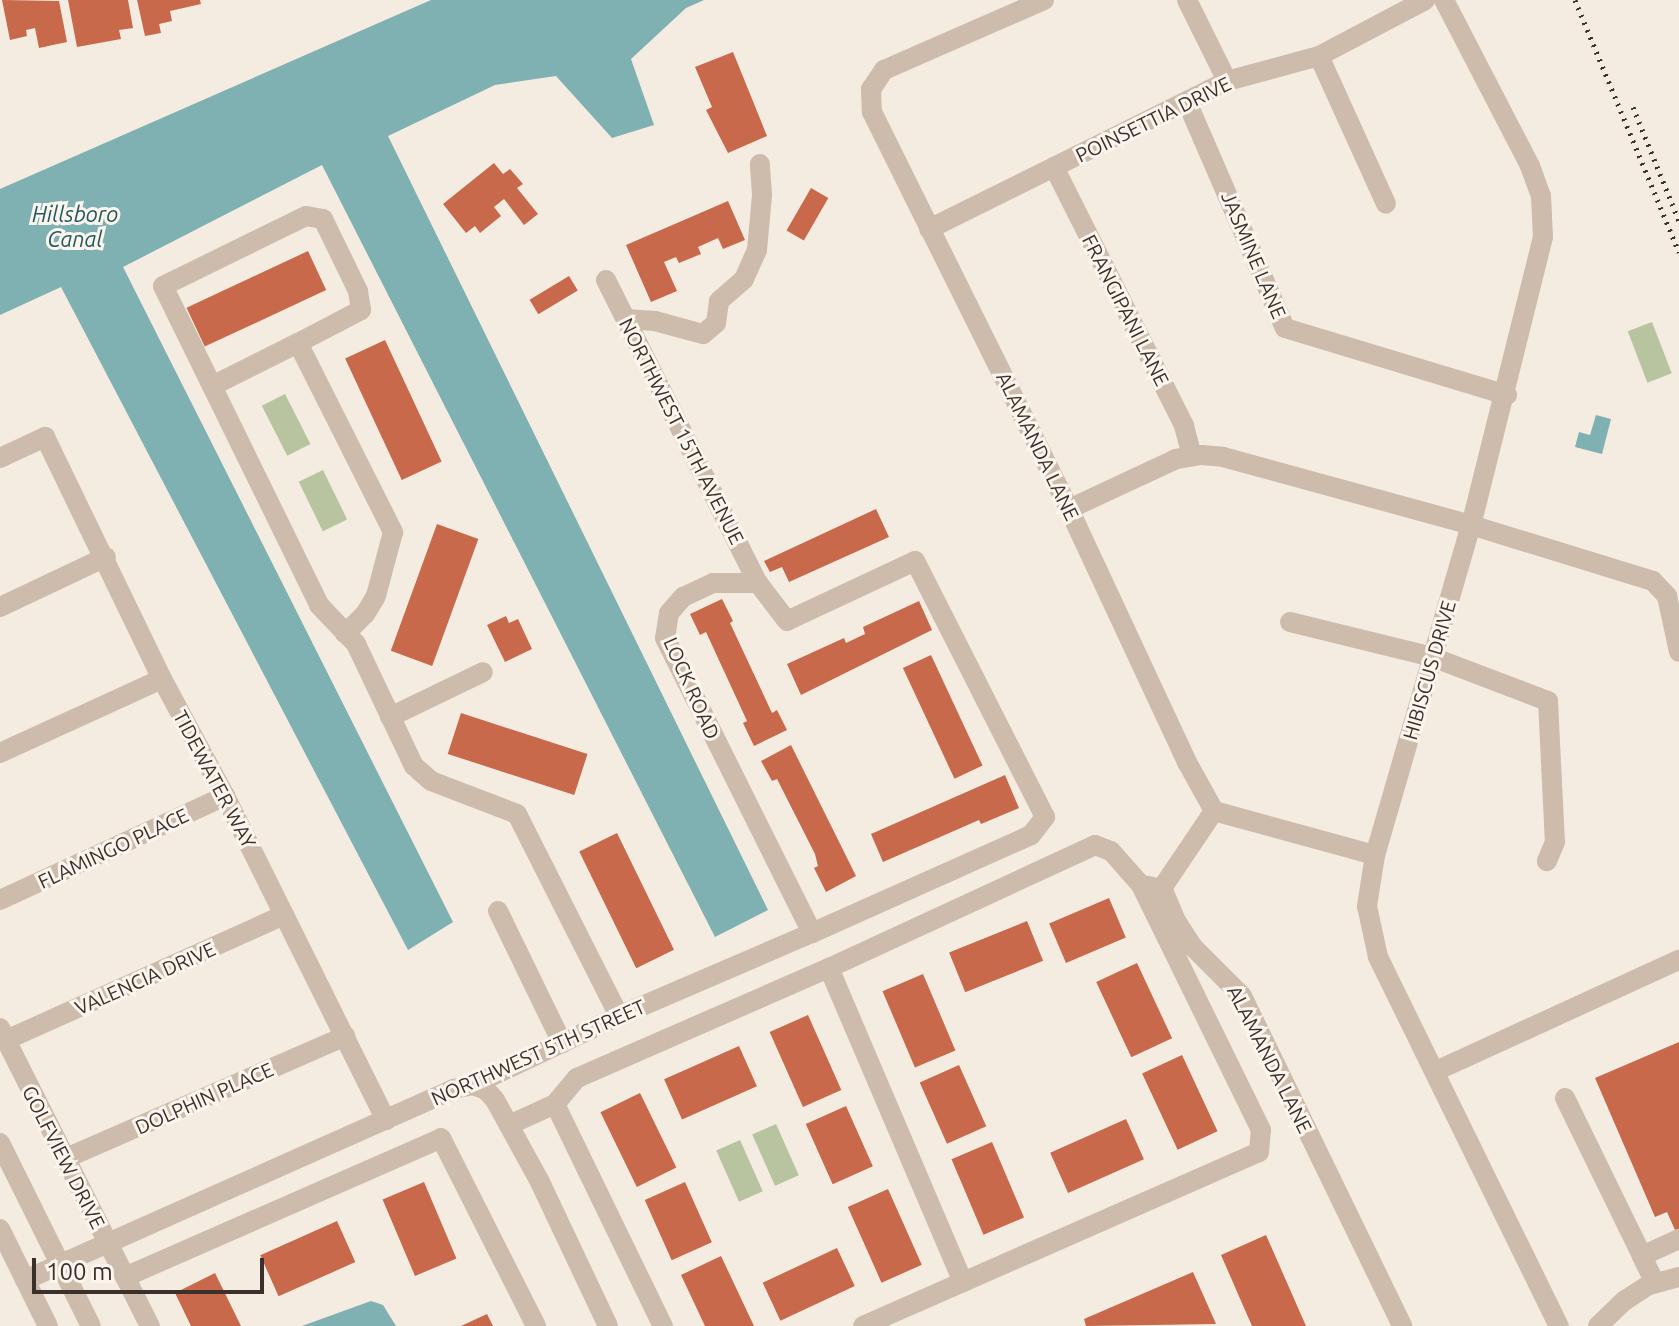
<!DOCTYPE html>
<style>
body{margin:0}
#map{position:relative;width:1679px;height:1326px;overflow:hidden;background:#f4ebe1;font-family:Ubuntu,sans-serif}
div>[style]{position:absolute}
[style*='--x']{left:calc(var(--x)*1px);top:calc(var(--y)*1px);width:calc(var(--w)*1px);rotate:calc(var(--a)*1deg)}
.green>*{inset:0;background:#b8c4a0;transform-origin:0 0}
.water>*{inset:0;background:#7fb0b2}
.building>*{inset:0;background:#c8694b;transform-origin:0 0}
.minor>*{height:20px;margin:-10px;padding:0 10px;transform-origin:10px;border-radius:10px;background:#cdbbac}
.rail>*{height:5px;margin-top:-2.5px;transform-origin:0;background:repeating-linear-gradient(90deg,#3b302b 0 2px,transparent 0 8px)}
span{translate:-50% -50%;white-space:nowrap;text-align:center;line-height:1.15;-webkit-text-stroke:6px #fbf5ee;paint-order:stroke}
.street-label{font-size:20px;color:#3b302b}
.water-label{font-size:22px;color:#1f5a5e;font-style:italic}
.scale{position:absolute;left:32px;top:1258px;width:232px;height:36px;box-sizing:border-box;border:4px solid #3b302b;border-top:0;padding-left:10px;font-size:24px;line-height:28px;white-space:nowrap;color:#3b302b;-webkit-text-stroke:6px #fbf5ee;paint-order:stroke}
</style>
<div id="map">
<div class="green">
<div style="left:1652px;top:322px;width:55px;height:26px;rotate:69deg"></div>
<div style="left:285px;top:394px;width:56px;height:26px;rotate:63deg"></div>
<div style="left:323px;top:470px;width:55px;height:27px;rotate:64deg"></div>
<div style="left:776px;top:1124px;width:56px;height:26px;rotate:66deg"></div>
<div style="left:740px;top:1140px;width:56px;height:26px;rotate:66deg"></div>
</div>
<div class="water">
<div style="clip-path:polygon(431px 0,704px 0,686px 8px,631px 59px,654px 125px,612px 138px,556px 76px,495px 85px,388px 136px,768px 910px,715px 937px,322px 165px,123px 267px,453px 922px,408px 950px,61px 287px,0 315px,0 189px)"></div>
<div style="clip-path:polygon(1596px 415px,1611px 419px,1602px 454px,1575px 447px,1579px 432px,1590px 435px)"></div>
<div style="clip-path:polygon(371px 1301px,383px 1305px,396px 1326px,302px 1326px)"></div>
</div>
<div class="building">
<div style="clip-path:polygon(2px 0,59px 1px,67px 42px,39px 48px,35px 28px,26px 30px,27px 36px,10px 40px)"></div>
<div style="clip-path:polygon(68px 0,128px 0,133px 28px,119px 30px,121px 39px,77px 47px)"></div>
<div style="clip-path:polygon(137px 0,200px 0,201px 4px,170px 11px,172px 21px,159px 24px,161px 33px,145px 36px)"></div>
<div style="clip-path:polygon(733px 52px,767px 136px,728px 153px,706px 110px,712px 107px,695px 67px)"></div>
<div style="clip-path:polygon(494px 163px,503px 174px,510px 169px,523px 184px,517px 188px,538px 214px,524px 225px,504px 199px,494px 207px,501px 216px,480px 233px,475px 226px,466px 233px,443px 204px)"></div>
<div style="left:811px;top:188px;width:20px;height:49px;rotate:30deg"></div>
<div style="clip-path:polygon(728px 201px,745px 240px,723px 249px,718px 238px,698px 247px,701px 254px,679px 263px,676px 257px,664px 262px,677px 291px,651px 302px,626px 245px)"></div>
<div style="left:308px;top:251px;width:43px;height:134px;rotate:65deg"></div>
<div style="left:569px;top:276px;width:17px;height:46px;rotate:59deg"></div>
<div style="left:385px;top:340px;width:134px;height:44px;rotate:65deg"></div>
<div style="clip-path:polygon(876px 509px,889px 537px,789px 582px,782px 567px,770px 572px,764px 561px)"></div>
<div style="left:437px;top:524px;width:44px;height:135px;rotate:20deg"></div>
<div style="clip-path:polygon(722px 599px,733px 621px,730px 623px,772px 713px,777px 710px,787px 730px,754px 746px,743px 723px,747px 721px,706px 632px,700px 635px,690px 614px)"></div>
<div style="clip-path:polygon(919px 601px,932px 630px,801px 695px,787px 664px,844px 638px,846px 643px,865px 634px,863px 627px)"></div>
<div style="clip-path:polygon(506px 616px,509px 623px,518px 619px,532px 649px,505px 662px,487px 625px)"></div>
<div style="left:931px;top:655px;width:122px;height:31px;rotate:65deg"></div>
<div style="left:461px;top:713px;width:133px;height:43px;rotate:18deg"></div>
<div style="clip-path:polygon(791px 745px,856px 876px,826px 892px,814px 868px,818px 866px,815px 854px,777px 779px,772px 781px,761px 761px)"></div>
<div style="clip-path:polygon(1005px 775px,1019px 808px,981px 824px,979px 820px,883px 862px,871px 834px)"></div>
<div style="left:617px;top:833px;width:130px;height:42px;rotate:64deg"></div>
<div style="left:1109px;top:898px;width:43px;height:65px;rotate:67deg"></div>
<div style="left:1027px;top:921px;width:43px;height:84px;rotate:68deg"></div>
<div style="left:1137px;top:963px;width:83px;height:45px;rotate:65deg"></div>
<div style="left:923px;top:974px;width:83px;height:44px;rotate:67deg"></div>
<div style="left:808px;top:1015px;width:82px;height:42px;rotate:66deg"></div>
<div style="clip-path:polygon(1679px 1042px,1679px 1229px,1675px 1230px,1667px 1212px,1655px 1217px,1595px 1078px)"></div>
<div style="left:739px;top:1046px;width:44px;height:82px;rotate:66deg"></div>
<div style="left:1182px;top:1055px;width:84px;height:44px;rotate:65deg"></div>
<div style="left:959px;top:1065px;width:67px;height:43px;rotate:66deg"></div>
<div style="left:640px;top:1093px;width:83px;height:44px;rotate:64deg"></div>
<div style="left:846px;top:1106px;width:66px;height:44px;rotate:66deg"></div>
<div style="left:1126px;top:1119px;width:44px;height:83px;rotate:66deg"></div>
<div style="left:992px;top:1142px;width:82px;height:44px;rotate:67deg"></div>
<div style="left:424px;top:1182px;width:83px;height:45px;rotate:67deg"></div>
<div style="left:685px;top:1182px;width:66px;height:44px;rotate:66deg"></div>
<div style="left:888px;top:1189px;width:83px;height:44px;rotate:66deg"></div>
<div style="left:337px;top:1221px;width:45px;height:84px;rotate:66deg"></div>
<div style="clip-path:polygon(1266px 1235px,1306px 1326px,1252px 1326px,1221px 1255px)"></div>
<div style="left:837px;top:1248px;width:42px;height:82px;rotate:65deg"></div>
<div style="clip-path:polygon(721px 1256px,754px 1326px,705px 1326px,681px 1275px)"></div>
<div style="clip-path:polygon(1193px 1272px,1216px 1324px,1086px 1326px,1084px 1319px)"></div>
<div style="clip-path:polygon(215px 1273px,241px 1326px,191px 1326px,175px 1293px)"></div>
<div style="clip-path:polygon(487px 1314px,493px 1326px,461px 1326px)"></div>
</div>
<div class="minor">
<div style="--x:1044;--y:0;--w:175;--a:156.4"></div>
<div style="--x:884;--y:70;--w:23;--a:124"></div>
<div style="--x:871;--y:89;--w:23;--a:88"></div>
<div style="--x:872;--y:112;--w:443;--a:63.6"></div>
<div style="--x:1069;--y:509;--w:281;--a:65"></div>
<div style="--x:1188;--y:764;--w:54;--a:61"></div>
<div style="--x:1214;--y:811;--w:167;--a:15.3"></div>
<div style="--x:1187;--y:0;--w:90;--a:63.7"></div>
<div style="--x:1444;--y:0;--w:187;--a:62.6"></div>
<div style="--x:1530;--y:166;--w:32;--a:70"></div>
<div style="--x:1541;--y:196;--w:41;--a:87.2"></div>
<div style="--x:1543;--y:237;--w:297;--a:104"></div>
<div style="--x:1471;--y:525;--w:344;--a:106.2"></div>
<div style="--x:1375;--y:855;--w:52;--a:98.9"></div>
<div style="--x:1367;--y:906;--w:52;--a:77.8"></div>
<div style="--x:1378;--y:957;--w:411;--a:63.9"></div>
<div style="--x:1319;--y:56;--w:162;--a:65.6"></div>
<div style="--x:1187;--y:102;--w:246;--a:66.6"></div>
<div style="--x:1285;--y:328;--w:232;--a:16.8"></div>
<div style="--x:1054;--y:167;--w:290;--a:63.3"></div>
<div style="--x:1184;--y:426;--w:30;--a:75"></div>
<div style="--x:929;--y:229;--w:333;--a:-26.4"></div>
<div style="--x:1227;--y:81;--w:95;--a:-15.2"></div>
<div style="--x:1319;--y:56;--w:120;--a:-27.8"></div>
<div style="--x:606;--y:280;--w:339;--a:63.4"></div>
<div style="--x:626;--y:319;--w:29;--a:4"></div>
<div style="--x:655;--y:321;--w:50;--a:15.2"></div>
<div style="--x:703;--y:334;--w:17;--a:-40"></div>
<div style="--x:716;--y:323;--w:22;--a:-82"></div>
<div style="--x:719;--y:301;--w:33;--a:-41"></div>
<div style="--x:744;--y:279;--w:32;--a:-66"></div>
<div style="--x:757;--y:250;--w:55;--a:-84.8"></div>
<div style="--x:762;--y:195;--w:31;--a:-94"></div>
<div style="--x:298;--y:343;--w:71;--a:-27.6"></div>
<div style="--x:361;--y:310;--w:19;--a:-99"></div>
<div style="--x:358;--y:291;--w:80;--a:-115.9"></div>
<div style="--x:323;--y:219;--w:17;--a:-170"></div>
<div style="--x:306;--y:216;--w:159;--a:153.9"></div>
<div style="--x:163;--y:286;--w:355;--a:63.9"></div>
<div style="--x:319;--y:605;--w:54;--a:46.5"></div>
<div style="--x:356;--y:644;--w:135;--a:64.6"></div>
<div style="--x:414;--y:766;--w:23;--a:41"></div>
<div style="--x:431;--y:781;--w:92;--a:21"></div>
<div style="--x:517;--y:814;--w:226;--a:63.2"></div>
<div style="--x:212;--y:386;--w:96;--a:-26.6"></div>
<div style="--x:298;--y:343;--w:212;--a:63.3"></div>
<div style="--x:393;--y:532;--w:66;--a:104.9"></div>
<div style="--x:376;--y:596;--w:21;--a:121"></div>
<div style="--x:365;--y:614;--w:28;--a:135"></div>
<div style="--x:0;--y:458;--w:50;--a:-25"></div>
<div style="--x:45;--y:437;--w:269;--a:64.2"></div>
<div style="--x:162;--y:679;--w:133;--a:61.7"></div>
<div style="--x:225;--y:796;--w:362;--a:63.6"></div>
<div style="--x:1069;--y:509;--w:118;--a:-25"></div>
<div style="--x:1176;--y:459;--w:26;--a:-9"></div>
<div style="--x:1202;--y:455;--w:21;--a:5"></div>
<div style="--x:1223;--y:457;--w:257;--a:15.3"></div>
<div style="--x:1471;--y:525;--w:190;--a:17.1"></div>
<div style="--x:1653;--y:581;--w:21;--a:47"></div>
<div style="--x:1667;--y:596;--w:57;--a:77.9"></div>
<div style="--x:0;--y:607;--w:117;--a:-25.3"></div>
<div style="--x:1290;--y:622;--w:146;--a:13.8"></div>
<div style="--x:1432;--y:657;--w:124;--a:20.8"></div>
<div style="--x:1548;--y:701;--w:141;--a:87.2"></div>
<div style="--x:1555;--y:842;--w:21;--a:113"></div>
<div style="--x:390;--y:717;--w:103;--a:-25.8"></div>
<div style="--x:0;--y:753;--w:178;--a:-24.6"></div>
<div style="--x:1214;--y:811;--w:93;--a:124"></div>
<div style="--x:1162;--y:888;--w:36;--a:67"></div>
<div style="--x:1176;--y:921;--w:31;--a:57"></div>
<div style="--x:1193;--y:947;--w:69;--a:45"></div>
<div style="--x:1242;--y:996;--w:367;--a:64.1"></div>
<div style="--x:0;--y:900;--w:248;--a:-24.8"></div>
<div style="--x:498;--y:911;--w:147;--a:64.1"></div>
<div style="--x:829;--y:968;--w:293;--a:-24.8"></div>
<div style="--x:1095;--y:845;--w:17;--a:21"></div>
<div style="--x:1111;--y:851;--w:45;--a:48.6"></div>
<div style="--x:1141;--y:885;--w:12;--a:9"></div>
<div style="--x:0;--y:1028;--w:334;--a:63.3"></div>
<div style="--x:6;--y:1040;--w:305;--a:-24.2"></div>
<div style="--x:1436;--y:1071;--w:267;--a:-24.6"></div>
<div style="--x:473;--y:1085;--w:14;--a:21"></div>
<div style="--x:486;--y:1090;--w:13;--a:48"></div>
<div style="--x:495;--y:1100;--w:91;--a:61.2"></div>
<div style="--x:539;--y:1180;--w:161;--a:64.7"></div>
<div style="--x:1565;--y:1098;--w:176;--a:64"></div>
<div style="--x:555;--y:1104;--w:34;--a:-50"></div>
<div style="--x:577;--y:1078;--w:275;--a:-23.6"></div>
<div style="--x:829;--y:968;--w:341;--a:66.9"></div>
<div style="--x:963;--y:1282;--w:109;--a:156.3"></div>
<div style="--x:509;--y:1125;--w:51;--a:-24.5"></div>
<div style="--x:555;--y:1104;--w:247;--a:64.1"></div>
<div style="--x:0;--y:1143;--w:204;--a:63.6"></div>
<div style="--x:64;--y:1159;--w:307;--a:-23.6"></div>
<div style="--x:0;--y:1229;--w:108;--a:63.7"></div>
<div style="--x:125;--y:1277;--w:345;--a:-23.7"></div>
<div style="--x:441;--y:1138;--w:211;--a:63.2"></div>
<div style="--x:25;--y:1280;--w:469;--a:-24"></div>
<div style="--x:453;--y:1089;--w:20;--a:-11"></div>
<div style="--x:473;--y:1085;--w:161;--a:-25.3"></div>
<div style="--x:619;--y:1016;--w:210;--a:-23.3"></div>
<div style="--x:812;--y:933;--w:240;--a:-24.1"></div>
<div style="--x:1031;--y:835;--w:23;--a:-52"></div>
<div style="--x:1045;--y:817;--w:287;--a:-116.9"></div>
<div style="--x:915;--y:561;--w:141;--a:154.9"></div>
<div style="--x:787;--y:621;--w:48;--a:-127.3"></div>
<div style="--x:758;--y:583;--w:45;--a:180"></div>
<div style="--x:713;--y:583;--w:33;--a:155"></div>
<div style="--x:683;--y:597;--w:21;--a:131"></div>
<div style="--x:669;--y:613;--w:25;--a:99"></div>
<div style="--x:665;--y:638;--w:330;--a:63.5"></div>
<div style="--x:963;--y:1282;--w:323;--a:-23.7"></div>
<div style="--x:1259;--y:1152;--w:22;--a:-85"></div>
<div style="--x:1261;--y:1130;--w:273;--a:-116.1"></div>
<div style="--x:1655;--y:1283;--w:30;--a:-116"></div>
<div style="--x:1642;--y:1256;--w:41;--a:-24.7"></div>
<div style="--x:1598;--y:1326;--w:36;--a:-44"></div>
<div style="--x:1624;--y:1301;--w:30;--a:-33"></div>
<div style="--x:1649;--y:1285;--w:31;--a:-15"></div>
</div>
<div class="rail">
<div style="--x:1575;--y:0;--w:273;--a:67.6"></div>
<div style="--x:1633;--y:107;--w:123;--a:68"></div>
</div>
<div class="street-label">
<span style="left:1153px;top:119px;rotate:-26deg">POINSETTIA DRIVE</span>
<span style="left:1254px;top:255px;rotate:67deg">JASMINE LANE</span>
<span style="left:1126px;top:310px;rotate:63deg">FRANGIPANI LANE</span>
<span style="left:682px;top:431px;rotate:63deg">NORTHWEST 15TH AVENUE</span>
<span style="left:1038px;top:446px;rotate:64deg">ALAMANDA LANE</span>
<span style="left:1429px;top:670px;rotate:-74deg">HIBISCUS DRIVE</span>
<span style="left:692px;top:688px;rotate:66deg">LOCK ROAD</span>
<span style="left:215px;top:779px;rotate:62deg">TIDEWATER WAY</span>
<span style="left:113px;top:848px;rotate:-25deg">FLAMINGO PLACE</span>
<span style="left:145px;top:978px;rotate:-24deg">VALENCIA DRIVE</span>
<span style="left:538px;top:1052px;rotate:-24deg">NORTHWEST 5TH STREET</span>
<span style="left:1270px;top:1059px;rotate:63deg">ALAMANDA LANE</span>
<span style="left:204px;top:1098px;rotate:-24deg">DOLPHIN PLACE</span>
<span style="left:64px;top:1157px;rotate:63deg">GOLFVIEW DRIVE</span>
</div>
<div class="water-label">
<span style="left:75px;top:226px">Hillsboro<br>Canal</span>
</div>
<div class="scale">100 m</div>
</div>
